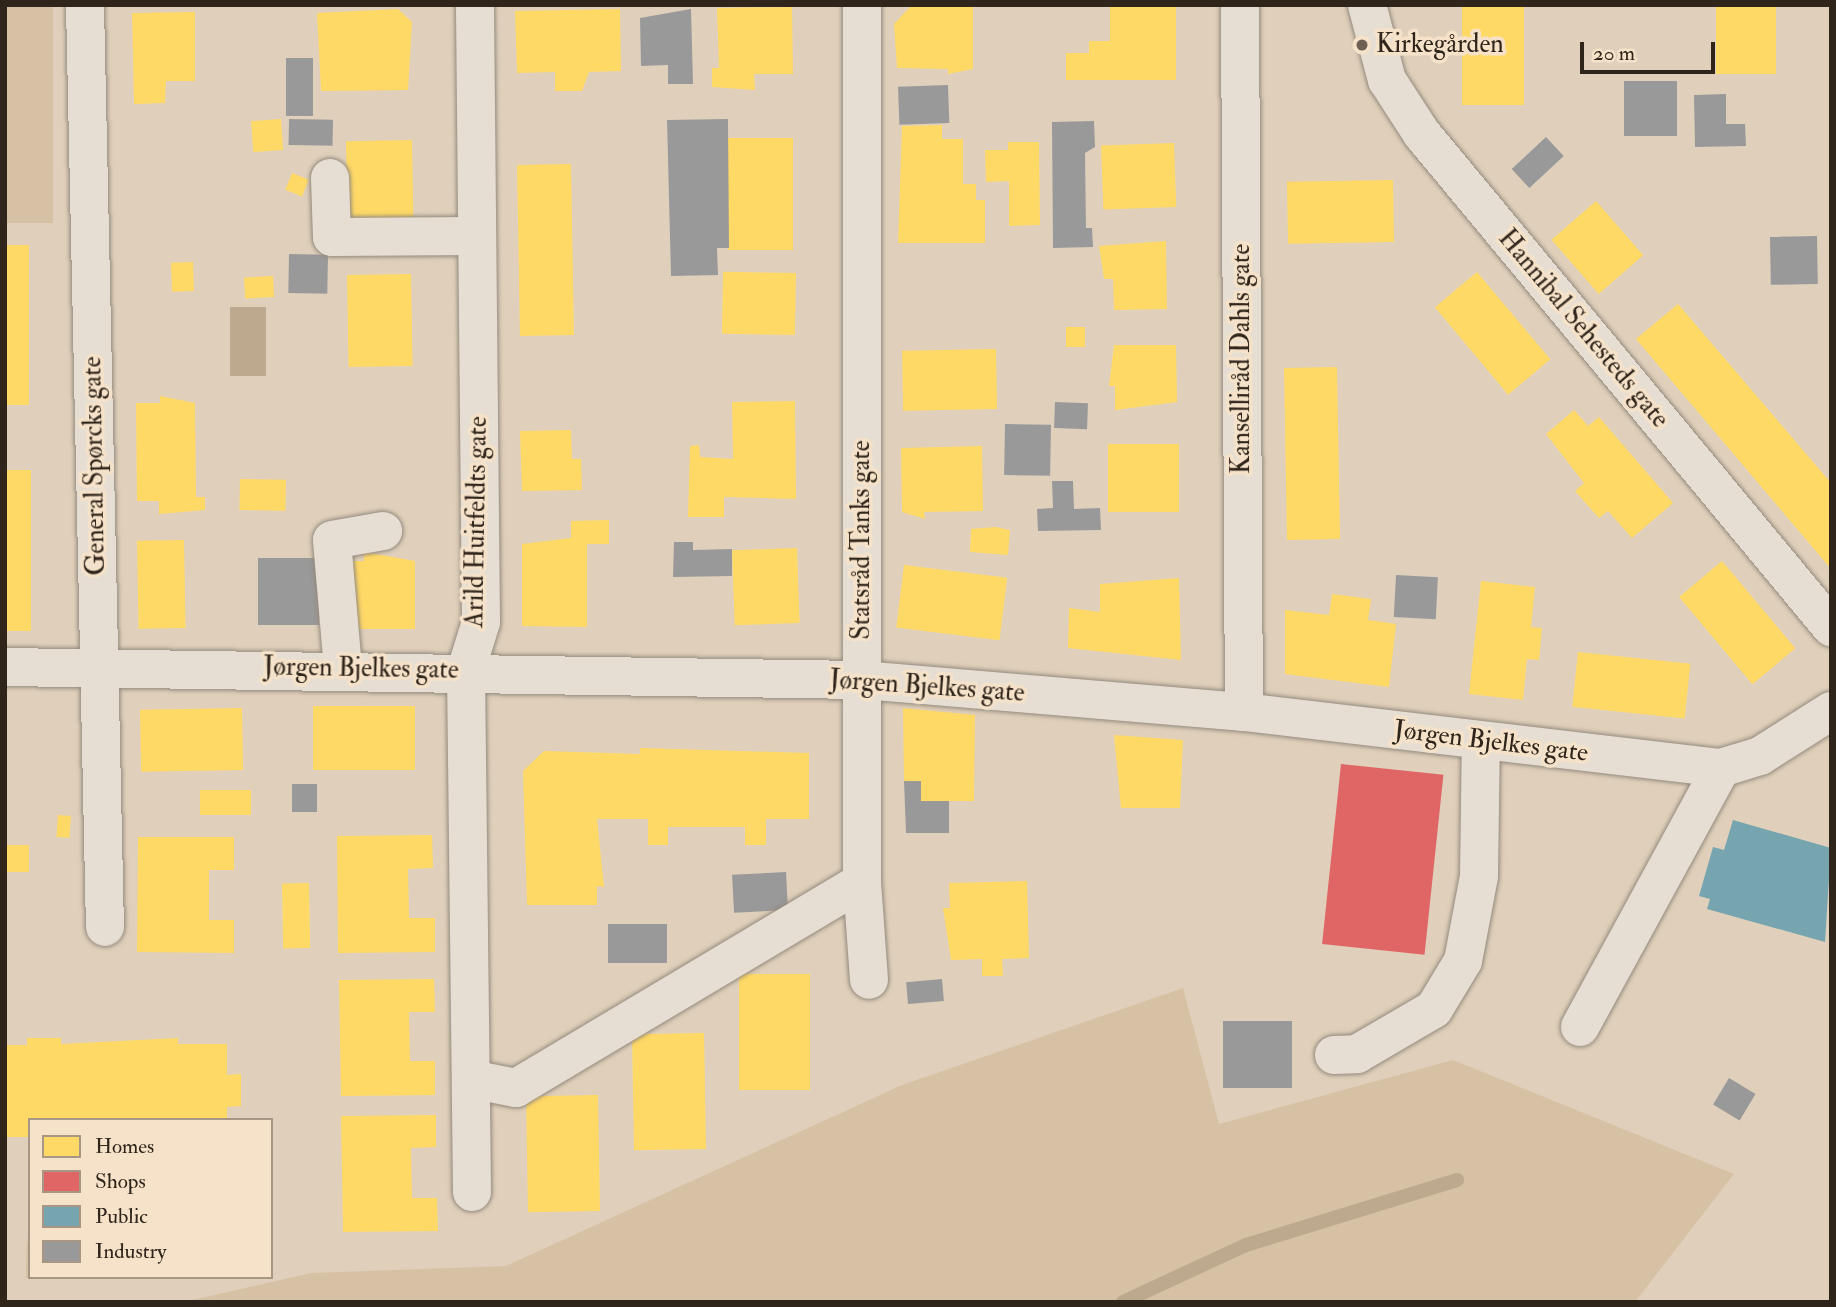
<!DOCTYPE html>
<meta charset="utf-8">
<style>
body{margin:0}
#map{position:relative;width:1836px;height:1307px;overflow:hidden;background:#e0d0bb;font-family:"IM FELL Double Pica",serif}
div>[style]{position:absolute}
[style*='--x']{left:calc(var(--x)*1px);top:calc(var(--y)*1px);width:calc(var(--w)*1px);rotate:calc(var(--a)*1deg)}
.green>*{inset:0;background:#d7c1a5;transform-origin:0 0}
.water>*{inset:0;background:#bda98e;transform-origin:0 0}
.homes>*{inset:0;background:#ffd966;transform-origin:0 0}
.shops>*{inset:0;background:#e06666;transform-origin:0 0}
.public>*{inset:0;background:#76a5af}
.industry>*{inset:0;background:#999;transform-origin:0 0}
.stream>*{height:14px;margin:-7px;padding:0 7px;transform-origin:7px;border-radius:7px;background:#bda98e}
.roads{filter:drop-shadow(0 0 2px #948a7d) drop-shadow(0 0 2px #948a7d)}
.minor>*{height:38px;margin:-19px;padding:0 19px;transform-origin:19px;border-radius:19px;background:#e6ded3}
.dots>*{width:19px;height:19px;translate:-50% -50%;box-sizing:border-box;border:4px solid #f5e2c9;border-radius:50%}
span{translate:-50% -50%;white-space:nowrap;text-align:center;line-height:1.15;-webkit-text-stroke:7px #f5e2c9;paint-order:stroke}
.poi-label{font-size:26px;color:#30251b}
.left{translate:0 -50%;text-align:left}
.street-label{font-size:26px;color:#30251b}
.frame{position:absolute;inset:0;border:7px solid #30251b;pointer-events:none}
.legend{position:absolute;left:28px;top:1118px;width:245px;height:161px;box-sizing:border-box;background:#f5e2c9;border:2px solid #a69683;margin:0;padding:9px 12px;list-style:none;font-size:21px;color:#30251b}
.legend li{display:flex;align-items:center;gap:14px;height:35px}
.legend b{width:35px;border:2px solid #a69683}
.scale{position:absolute;left:1580px;top:42px;width:135px;height:32px;box-sizing:border-box;border:4px solid #30251b;border-top:0;padding-left:9px;font-size:21px;line-height:24px;white-space:nowrap;color:#30251b;-webkit-text-stroke:5px #f5e2c9;paint-order:stroke}
</style>
<div id="map">
<div class="green">
<div style="left:5px;top:5px;width:48px;height:218px"></div>
<div style="clip-path:polygon(1183px 988px,1219px 1124px,1453px 1060px,1734px 1174px,1635px 1302px,183px 1302px,311px 1273px,506px 1266px,902px 1085px)"></div>
<div style="clip-path:polygon(27px 1233px,30px 1277px,95px 1278px,26px 1278px)"></div>
</div>
<div class="water">
<div style="left:230px;top:307px;width:36px;height:69px"></div>
</div>
<div class="homes">
<div style="clip-path:polygon(912px 5px,973px 5px,973px 69px,948px 74px,948px 69px,897px 68px,894px 24px)"></div>
<div style="clip-path:polygon(1110px 5px,1176px 5px,1176px 80px,1066px 80px,1066px 53px,1089px 53px,1089px 41px,1110px 41px)"></div>
<div style="left:1462px;top:5px;width:62px;height:100px"></div>
<div style="left:1716px;top:5px;width:60px;height:69px"></div>
<div style="clip-path:polygon(792px 7px,793px 74px,754px 74px,755px 90px,712px 87px,712px 68px,719px 68px,717px 8px)"></div>
<div style="clip-path:polygon(398px 9px,412px 22px,408px 90px,321px 91px,317px 13px)"></div>
<div style="clip-path:polygon(620px 9px,621px 71px,589px 72px,582px 91px,555px 91px,555px 72px,517px 73px,515px 11px)"></div>
<div style="clip-path:polygon(195px 12px,195px 81px,166px 81px,165px 103px,134px 104px,132px 13px)"></div>
<div style="left:281px;top:119px;width:31px;height:30px;rotate:86deg"></div>
<div style="clip-path:polygon(942px 125px,942px 139px,963px 139px,963px 184px,976px 184px,976px 200px,985px 200px,985px 243px,898px 243px,902px 126px)"></div>
<div style="left:728px;top:138px;width:65px;height:112px"></div>
<div style="left:412px;top:140px;width:86px;height:66px;rotate:89deg"></div>
<div style="clip-path:polygon(1008px 142px,1039px 142px,1040px 225px,1009px 226px,1009px 181px,986px 182px,985px 150px,1008px 150px)"></div>
<div style="left:1174px;top:143px;width:64px;height:73px;rotate:88deg"></div>
<div style="left:571px;top:164px;width:171px;height:54px;rotate:89deg"></div>
<div style="left:292px;top:173px;width:18px;height:18px;rotate:22deg"></div>
<div style="left:1393px;top:180px;width:62px;height:106px;rotate:89deg"></div>
<div style="left:1596px;top:201px;width:72px;height:59px;rotate:49deg"></div>
<div style="clip-path:polygon(1166px 241px,1167px 309px,1114px 310px,1113px 279px,1104px 279px,1099px 246px)"></div>
<div style="left:5px;top:245px;width:24px;height:160px"></div>
<div style="left:193px;top:262px;width:29px;height:22px;rotate:88deg"></div>
<div style="left:1477px;top:272px;width:114px;height:55px;rotate:50deg"></div>
<div style="left:796px;top:273px;width:62px;height:73px;rotate:91deg"></div>
<div style="left:411px;top:274px;width:92px;height:64px;rotate:89deg"></div>
<div style="left:273px;top:276px;width:21px;height:29px;rotate:87deg"></div>
<div style="clip-path:polygon(1678px 304px,1831px 483px,1831px 569px,1636px 339px)"></div>
<div style="left:1066px;top:327px;width:19px;height:20px"></div>
<div style="clip-path:polygon(1114px 345px,1176px 345px,1177px 402px,1115px 410px,1115px 386px,1109px 386px)"></div>
<div style="left:996px;top:349px;width:60px;height:94px;rotate:89deg"></div>
<div style="left:1337px;top:367px;width:172px;height:53px;rotate:89deg"></div>
<div style="clip-path:polygon(160px 396px,195px 403px,196px 497px,205px 497px,205px 510px,159px 514px,159px 501px,137px 501px,136px 403px,160px 403px)"></div>
<div style="clip-path:polygon(795px 401px,796px 499px,724px 497px,724px 517px,688px 517px,690px 446px,699px 445px,700px 457px,733px 459px,732px 402px)"></div>
<div style="clip-path:polygon(1574px 410px,1588px 426px,1599px 417px,1673px 503px,1632px 538px,1608px 511px,1599px 518px,1575px 491px,1584px 483px,1546px 434px)"></div>
<div style="clip-path:polygon(571px 430px,572px 459px,581px 459px,582px 490px,522px 491px,520px 431px)"></div>
<div style="left:1179px;top:444px;width:68px;height:71px;rotate:90deg"></div>
<div style="clip-path:polygon(982px 446px,983px 511px,924px 512px,925px 519px,902px 512px,901px 448px)"></div>
<div style="left:5px;top:470px;width:26px;height:161px"></div>
<div style="left:240px;top:479px;width:46px;height:31px;rotate:1deg"></div>
<div style="clip-path:polygon(609px 520px,609px 544px,587px 544px,587px 627px,522px 626px,522px 544px,571px 538px,571px 521px)"></div>
<div style="clip-path:polygon(995px 527px,1010px 530px,1008px 555px,970px 552px,971px 529px)"></div>
<div style="left:184px;top:540px;width:88px;height:47px;rotate:89deg"></div>
<div style="left:797px;top:548px;width:75px;height:65px;rotate:88deg"></div>
<div style="clip-path:polygon(364px 552px,415px 561px,415px 629px,340px 629px,340px 561px,364px 561px)"></div>
<div style="left:1722px;top:561px;width:114px;height:56px;rotate:50deg"></div>
<div style="left:904px;top:565px;width:104px;height:63px;rotate:7deg"></div>
<div style="clip-path:polygon(1179px 578px,1181px 660px,1068px 648px,1069px 608px,1100px 612px,1100px 584px)"></div>
<div style="clip-path:polygon(1481px 581px,1535px 587px,1531px 627px,1542px 628px,1539px 660px,1527px 659px,1523px 700px,1469px 694px)"></div>
<div style="clip-path:polygon(1332px 594px,1371px 599px,1368px 620px,1396px 624px,1389px 687px,1285px 674px,1285px 610px,1329px 615px)"></div>
<div style="left:1578px;top:652px;width:113px;height:55px;rotate:6deg"></div>
<div style="left:415px;top:706px;width:64px;height:102px;rotate:90deg"></div>
<div style="left:242px;top:708px;width:62px;height:102px;rotate:89deg"></div>
<div style="clip-path:polygon(903px 708px,975px 715px,974px 801px,921px 801px,921px 781px,904px 781px)"></div>
<div style="clip-path:polygon(1114px 735px,1183px 740px,1180px 808px,1121px 808px)"></div>
<div style="clip-path:polygon(640px 748px,809px 753px,809px 819px,766px 819px,766px 845px,745px 845px,745px 827px,668px 827px,668px 845px,648px 845px,648px 819px,597px 819px,604px 887px,597px 886px,597px 905px,527px 905px,523px 771px,544px 751px,640px 754px)"></div>
<div style="left:251px;top:790px;width:25px;height:51px;rotate:90deg"></div>
<div style="left:58px;top:815px;width:13px;height:22px;rotate:4deg"></div>
<div style="clip-path:polygon(432px 835px,433px 868px,408px 869px,409px 918px,435px 918px,435px 952px,338px 953px,337px 836px)"></div>
<div style="clip-path:polygon(138px 837px,234px 837px,234px 870px,209px 870px,209px 920px,234px 920px,234px 953px,137px 952px)"></div>
<div style="left:5px;top:845px;width:24px;height:27px"></div>
<div style="clip-path:polygon(1027px 881px,1029px 958px,1002px 959px,1003px 976px,982px 976px,982px 959px,951px 960px,943px 908px,950px 908px,949px 883px)"></div>
<div style="left:309px;top:883px;width:65px;height:27px;rotate:89deg"></div>
<div style="left:739px;top:974px;width:71px;height:116px"></div>
<div style="clip-path:polygon(434px 979px,435px 1012px,409px 1012px,410px 1061px,435px 1061px,435px 1095px,341px 1096px,339px 980px)"></div>
<div style="left:704px;top:1033px;width:116px;height:72px;rotate:89deg"></div>
<div style="clip-path:polygon(27px 1038px,61px 1038px,61px 1044px,178px 1038px,178px 1044px,227px 1044px,227px 1075px,241px 1074px,241px 1106px,227px 1107px,227px 1120px,30px 1120px,30px 1137px,5px 1137px,5px 1045px,27px 1045px)"></div>
<div style="left:598px;top:1095px;width:116px;height:72px;rotate:89deg"></div>
<div style="clip-path:polygon(436px 1115px,436px 1147px,411px 1148px,412px 1198px,437px 1198px,438px 1231px,343px 1232px,341px 1116px)"></div>
</div>
<div class="shops">
<div style="left:1341px;top:764px;width:103px;height:181px;rotate:6deg"></div>
</div>
<div class="public">
<div style="clip-path:polygon(1733px 820px,1831px 848px,1825px 942px,1707px 909px,1710px 899px,1699px 896px,1713px 847px,1724px 850px)"></div>
</div>
<div class="industry">
<div style="clip-path:polygon(691px 9px,693px 84px,668px 84px,668px 65px,641px 66px,640px 18px)"></div>
<div style="left:286px;top:58px;width:27px;height:58px"></div>
<div style="left:1624px;top:81px;width:53px;height:55px"></div>
<div style="left:948px;top:85px;width:38px;height:50px;rotate:88deg"></div>
<div style="clip-path:polygon(1726px 94px,1726px 124px,1745px 124px,1746px 146px,1695px 147px,1694px 95px)"></div>
<div style="left:289px;top:119px;width:44px;height:26px;rotate:1deg"></div>
<div style="clip-path:polygon(728px 119px,729px 248px,717px 248px,718px 275px,671px 276px,667px 120px)"></div>
<div style="clip-path:polygon(1094px 121px,1095px 147px,1085px 153px,1086px 228px,1092px 228px,1093px 247px,1053px 248px,1052px 122px)"></div>
<div style="left:1546px;top:137px;width:26px;height:47px;rotate:47deg"></div>
<div style="left:1817px;top:236px;width:48px;height:47px;rotate:89deg"></div>
<div style="left:289px;top:254px;width:39px;height:39px;rotate:1deg"></div>
<div style="left:1055px;top:402px;width:33px;height:26px;rotate:2deg"></div>
<div style="left:1005px;top:424px;width:46px;height:51px;rotate:1deg"></div>
<div style="clip-path:polygon(1052px 481px,1073px 481px,1074px 509px,1100px 508px,1101px 530px,1038px 531px,1037px 509px,1053px 508px)"></div>
<div style="clip-path:polygon(674px 542px,693px 542px,693px 550px,732px 549px,732px 576px,673px 577px)"></div>
<div style="left:258px;top:558px;width:61px;height:67px"></div>
<div style="left:1396px;top:575px;width:42px;height:42px;rotate:3deg"></div>
<div style="clip-path:polygon(904px 781px,921px 781px,921px 801px,949px 801px,949px 833px,906px 833px)"></div>
<div style="left:292px;top:784px;width:25px;height:28px"></div>
<div style="left:786px;top:872px;width:38px;height:54px;rotate:87deg"></div>
<div style="left:608px;top:924px;width:59px;height:39px"></div>
<div style="left:942px;top:979px;width:22px;height:36px;rotate:85deg"></div>
<div style="left:1223px;top:1021px;width:69px;height:67px"></div>
<div style="left:1729px;top:1078px;width:31px;height:31px;rotate:31deg"></div>
</div>
<div class="stream">
<div style="--x:1123;--y:1302;--w:136;--a:-24.9"></div>
<div style="--x:1246;--y:1245;--w:221;--a:-17.1"></div>
</div>
<div class="roads">
<div class="minor">
<div style="--x:85;--y:5;--w:922;--a:88.76"></div>
<div style="--x:862;--y:5;--w:877;--a:90"></div>
<div style="--x:862;--y:882;--w:98;--a:85.9"></div>
<div style="--x:1240;--y:5;--w:707;--a:89.68"></div>
<div style="--x:1367;--y:5;--w:78;--a:75.1"></div>
<div style="--x:1387;--y:80;--w:64;--a:57.1"></div>
<div style="--x:1422;--y:134;--w:641;--a:50.32"></div>
<div style="--x:330;--y:178;--w:59;--a:88.1"></div>
<div style="--x:332;--y:237;--w:145;--a:-0.4"></div>
<div style="--x:5;--y:667;--w:857;--a:0.87"></div>
<div style="--x:862;--y:680;--w:383;--a:4.8"></div>
<div style="--x:1244;--y:712;--w:480;--a:6.7"></div>
<div style="--x:1721;--y:768;--w:41;--a:-17.1"></div>
<div style="--x:1760;--y:756;--w:84;--a:-32.4"></div>
<div style="--x:343;--y:669;--w:129;--a:-94.9"></div>
<div style="--x:332;--y:540;--w:52;--a:-10"></div>
<div style="--x:1580;--y:1027;--w:295;--a:-61.4"></div>
<div style="--x:1334;--y:1055;--w:23;--a:-2"></div>
<div style="--x:1357;--y:1054;--w:89;--a:-30.3"></div>
<div style="--x:1434;--y:1009;--w:56;--a:-58.9"></div>
<div style="--x:1463;--y:961;--w:86;--a:-79.3"></div>
<div style="--x:1479;--y:876;--w:135;--a:-89.2"></div>
<div style="--x:475;--y:1080;--w:42;--a:11"></div>
<div style="--x:516;--y:1088;--w:403;--a:-30.8"></div>
<div style="--x:472;--y:1192;--w:522;--a:-90.66"></div>
<div style="--x:466;--y:670;--w:50;--a:-72.6"></div>
<div style="--x:481;--y:622;--w:617;--a:-90.56"></div>
</div>
</div>
<div class="dots">
<div style="left:1362px;top:45px;background:#6e6153"></div>
</div>
<div class="poi-label">
<span class="left" style="left:1376px;top:45px">Kirkegården</span>
</div>
<div class="street-label">
<span style="left:1583px;top:329px;rotate:50deg">Hannibal Sehesteds gate</span>
<span style="left:1242px;top:359px;rotate:-90deg">Kanselliråd Dahls gate</span>
<span style="left:95px;top:466px;rotate:-91deg">General Spørcks gate</span>
<span style="left:477px;top:522px;rotate:-89deg">Arild Huitfeldts gate</span>
<span style="left:862px;top:540px;rotate:-90deg">Statsråd Tanks gate</span>
<span style="left:361px;top:669px;rotate:1deg">Jørgen Bjelkes gate</span>
<span style="left:927px;top:687px;rotate:4deg">Jørgen Bjelkes gate</span>
<span style="left:1491px;top:742px;rotate:7deg">Jørgen Bjelkes gate</span>
</div>
<div class="frame"></div>
<ul class="legend">
<li><b style="height:19px;background:#ffd966"></b>Homes</li>
<li><b style="height:19px;background:#e06666"></b>Shops</li>
<li><b style="height:19px;background:#76a5af"></b>Public</li>
<li><b style="height:19px;background:#999"></b>Industry</li>
</ul>
<div class="scale">20 m</div>
</div>
